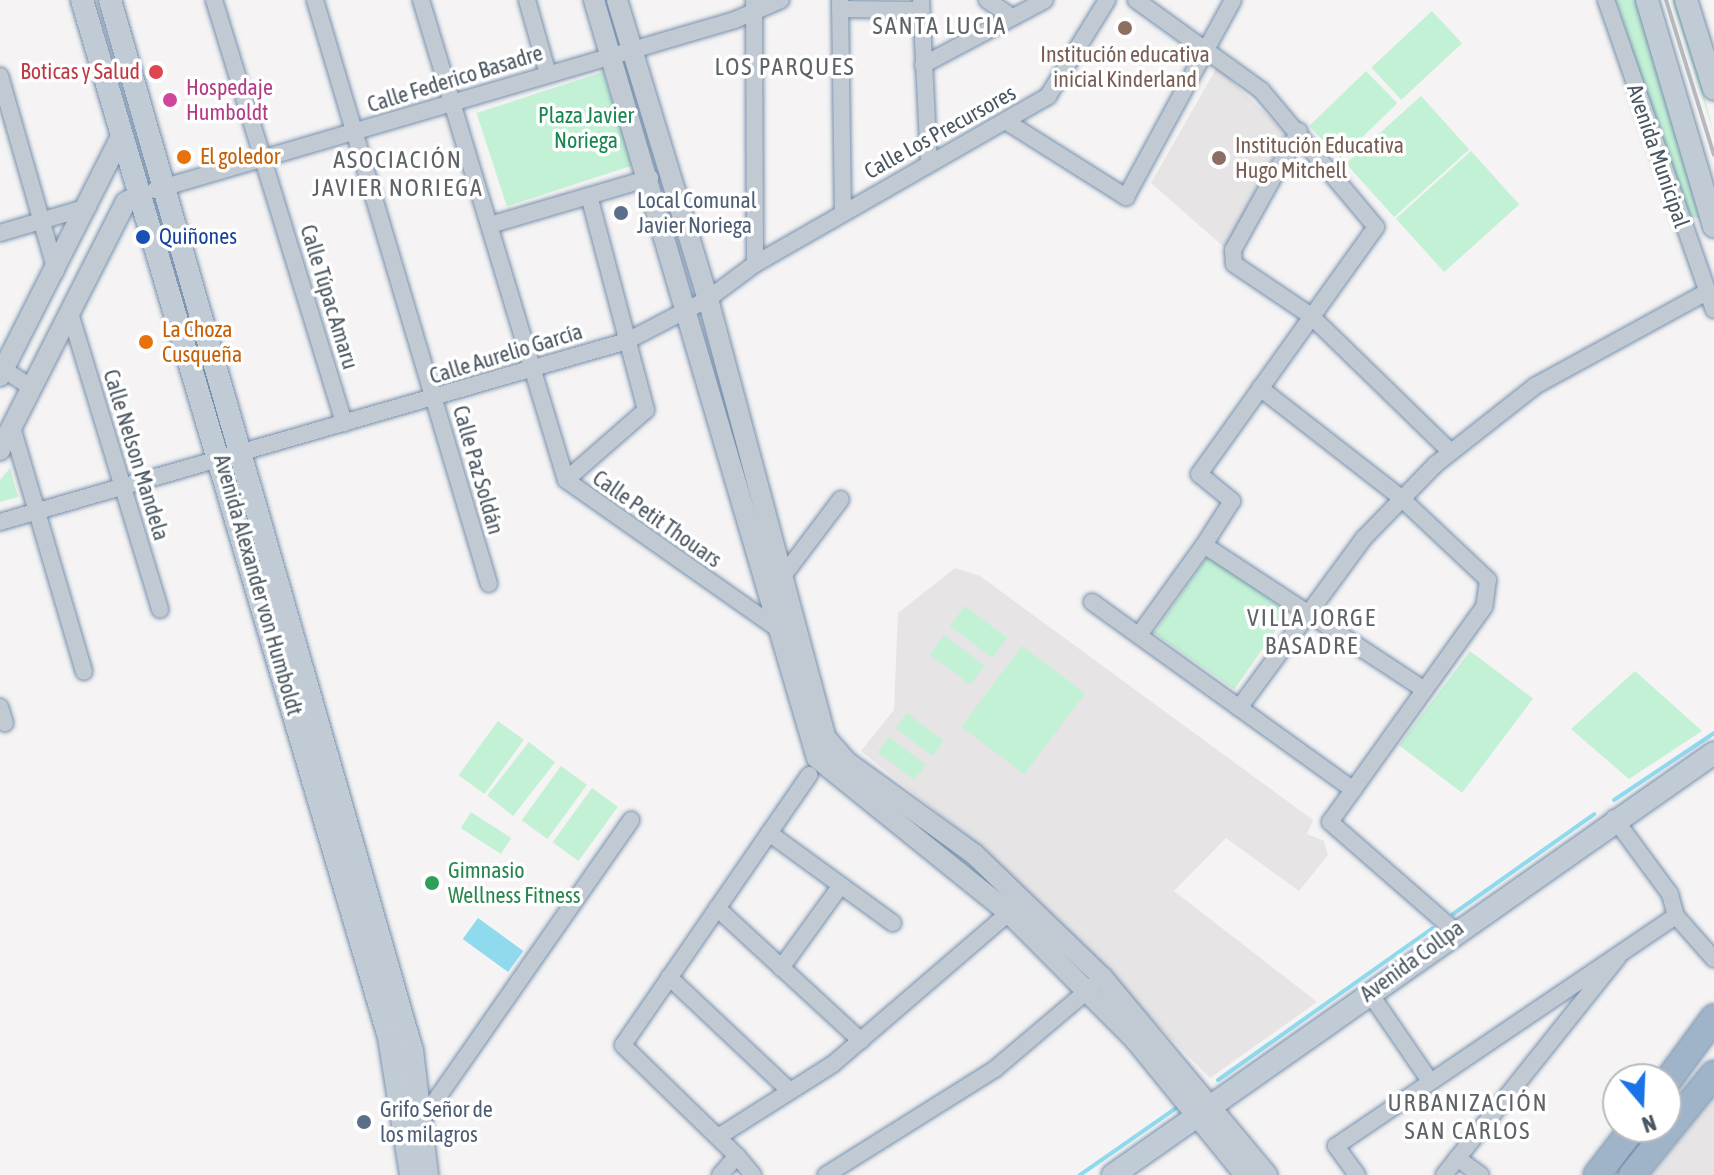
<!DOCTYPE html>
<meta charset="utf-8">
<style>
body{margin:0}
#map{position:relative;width:1714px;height:1175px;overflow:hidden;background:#f5f3f3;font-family:"Asap Condensed",sans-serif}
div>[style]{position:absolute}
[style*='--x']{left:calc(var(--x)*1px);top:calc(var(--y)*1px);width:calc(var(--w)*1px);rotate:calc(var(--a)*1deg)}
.education>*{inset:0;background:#e6e4e5}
.green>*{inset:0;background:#c3f1d5;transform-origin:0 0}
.water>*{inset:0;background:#90daee;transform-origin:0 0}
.stream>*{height:4px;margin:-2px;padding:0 2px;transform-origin:2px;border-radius:2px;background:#90daee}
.roads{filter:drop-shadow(0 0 2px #7690ad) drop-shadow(0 0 2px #7690ad)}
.minor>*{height:16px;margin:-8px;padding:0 8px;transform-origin:8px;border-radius:8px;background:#c1cad2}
.tertiary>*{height:20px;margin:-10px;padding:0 10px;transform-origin:10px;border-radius:10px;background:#c1cad2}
.secondary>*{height:22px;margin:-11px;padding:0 11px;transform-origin:11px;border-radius:11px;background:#c1cbd6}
.trunk>*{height:26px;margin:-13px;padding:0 13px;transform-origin:13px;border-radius:13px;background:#9fb4c9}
.rail>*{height:4px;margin:-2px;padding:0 2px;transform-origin:2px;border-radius:2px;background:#b5b8bd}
.dots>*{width:22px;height:22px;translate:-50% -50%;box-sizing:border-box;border:4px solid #fff;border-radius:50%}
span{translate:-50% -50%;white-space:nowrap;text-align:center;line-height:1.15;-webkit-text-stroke:7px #fff;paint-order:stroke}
.education-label{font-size:22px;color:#785e54}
.left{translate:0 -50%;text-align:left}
.health-label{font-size:22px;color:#be3a42}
.right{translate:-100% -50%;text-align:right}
.street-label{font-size:22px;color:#4a5661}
.hotel-label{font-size:22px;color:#b23c85}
.park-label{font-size:22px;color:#17864f}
.food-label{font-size:22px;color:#c56008}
.service-label{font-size:22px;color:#4e5e75}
.transit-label{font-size:22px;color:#164399}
.leisure-label{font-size:22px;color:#27864d}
.neighbourhood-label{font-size:24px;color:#5f6368;letter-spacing:2px}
.north{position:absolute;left:1602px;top:1063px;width:80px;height:80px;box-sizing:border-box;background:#fff;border:2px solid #b7bbc0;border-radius:50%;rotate:161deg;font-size:22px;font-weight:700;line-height:32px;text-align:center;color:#4a5661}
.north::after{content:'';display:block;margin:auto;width:28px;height:36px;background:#1a73e8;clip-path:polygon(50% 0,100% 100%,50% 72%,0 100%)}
</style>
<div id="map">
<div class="education">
<div style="clip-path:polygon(1217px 67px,1286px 133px,1225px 248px,1151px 183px)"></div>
<div style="clip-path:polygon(955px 568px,980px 576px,1313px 820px,1307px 834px,1324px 841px,1328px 855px,1299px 891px,1226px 838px,1174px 891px,1317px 1002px,1210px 1078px,983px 849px,861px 751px,894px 710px,898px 613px)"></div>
<div style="clip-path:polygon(1714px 1096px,1714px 1175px,1651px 1175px,1667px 1155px)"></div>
</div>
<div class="green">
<div style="clip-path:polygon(1616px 0,1639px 0,1700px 218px,1687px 216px)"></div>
<div style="clip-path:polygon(1672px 0,1679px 0,1714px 134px)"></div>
<div style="left:1432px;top:11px;width:44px;height:83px;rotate:47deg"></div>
<div style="left:1366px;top:71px;width:45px;height:79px;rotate:46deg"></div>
<div style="left:603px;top:72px;width:98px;height:133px;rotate:72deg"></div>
<div style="left:1421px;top:96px;width:72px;height:101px;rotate:48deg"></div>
<div style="left:1471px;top:151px;width:72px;height:101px;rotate:48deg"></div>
<div style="clip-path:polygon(10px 468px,18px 497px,0 502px,0 480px)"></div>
<div style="left:1208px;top:556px;width:98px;height:94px;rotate:35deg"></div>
<div style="left:965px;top:606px;width:53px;height:25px;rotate:37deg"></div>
<div style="left:944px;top:635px;width:51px;height:24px;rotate:37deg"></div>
<div style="left:1022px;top:646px;width:79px;height:101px;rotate:37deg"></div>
<div style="left:1470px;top:651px;width:79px;height:118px;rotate:37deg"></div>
<div style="clip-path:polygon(1635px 671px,1702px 731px,1629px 779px,1571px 729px)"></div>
<div style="left:907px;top:713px;width:46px;height:19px;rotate:37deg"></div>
<div style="left:498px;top:721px;width:32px;height:67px;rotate:36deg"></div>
<div style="left:889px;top:737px;width:46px;height:19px;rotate:37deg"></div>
<div style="left:529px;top:742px;width:33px;height:68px;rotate:38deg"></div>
<div style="left:561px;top:766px;width:32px;height:67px;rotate:36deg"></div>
<div style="left:592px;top:788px;width:32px;height:67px;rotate:36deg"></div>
<div style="left:471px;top:812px;width:48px;height:19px;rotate:33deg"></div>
</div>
<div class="water">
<div style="left:478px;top:918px;width:56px;height:26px;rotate:36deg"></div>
</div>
<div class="stream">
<div style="--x:1614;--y:800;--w:120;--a:-33.8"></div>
<div style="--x:1453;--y:914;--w:173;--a:-35.3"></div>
<div style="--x:1218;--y:1080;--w:263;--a:-35.3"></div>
<div style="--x:1080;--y:1175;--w:121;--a:-34.9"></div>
</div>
<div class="roads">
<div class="minor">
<div style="--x:214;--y:0;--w:443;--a:72.9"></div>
<div style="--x:315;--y:0;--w:609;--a:73.41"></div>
<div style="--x:421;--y:0;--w:501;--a:73.19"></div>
<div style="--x:566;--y:480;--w:263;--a:35.1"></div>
<div style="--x:527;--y:0;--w:77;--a:74.2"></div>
<div style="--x:840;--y:0;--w:211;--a:89.2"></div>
<div style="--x:921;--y:0;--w:163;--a:87.2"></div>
<div style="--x:987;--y:0;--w:30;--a:34"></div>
<div style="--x:1136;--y:0;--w:154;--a:35.8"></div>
<div style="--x:1261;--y:90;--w:179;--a:50"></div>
<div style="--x:1376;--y:227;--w:304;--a:125.6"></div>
<div style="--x:1199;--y:474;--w:43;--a:39.3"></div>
<div style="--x:1232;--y:501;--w:52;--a:122.5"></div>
<div style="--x:1606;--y:0;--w:328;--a:70.8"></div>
<div style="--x:840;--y:9;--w:81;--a:0.7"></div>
<div style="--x:923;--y:65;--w:138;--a:-28"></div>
<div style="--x:0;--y:76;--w:203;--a:74"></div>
<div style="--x:1007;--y:122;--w:141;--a:32.2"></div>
<div style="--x:1126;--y:197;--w:224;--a:-61.5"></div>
<div style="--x:1299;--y:131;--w:136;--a:119"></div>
<div style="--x:1233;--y:250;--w:14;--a:86"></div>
<div style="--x:1234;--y:264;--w:93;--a:34"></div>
<div style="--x:1311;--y:316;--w:195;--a:44.2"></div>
<div style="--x:155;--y:190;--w:604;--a:-16.34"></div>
<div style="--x:735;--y:20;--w:50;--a:-23.5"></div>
<div style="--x:490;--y:225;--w:167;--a:-16.4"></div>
<div style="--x:0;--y:233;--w:92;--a:-16.5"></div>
<div style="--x:755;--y:264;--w:338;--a:-29.8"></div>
<div style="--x:1048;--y:96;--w:113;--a:-58.4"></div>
<div style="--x:70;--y:313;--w:310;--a:73.1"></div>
<div style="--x:0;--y:367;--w:38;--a:33"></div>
<div style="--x:1260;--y:388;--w:177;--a:37.9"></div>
<div style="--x:1400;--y:497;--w:121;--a:43.3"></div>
<div style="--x:1488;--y:580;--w:27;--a:98"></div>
<div style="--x:1484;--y:607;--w:264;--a:125.6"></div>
<div style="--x:1330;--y:822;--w:164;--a:41.1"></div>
<div style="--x:12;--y:427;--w:255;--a:73.6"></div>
<div style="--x:566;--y:480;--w:106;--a:-41.2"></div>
<div style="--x:646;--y:410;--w:221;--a:-104.9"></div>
<div style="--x:0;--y:522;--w:653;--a:-16.1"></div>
<div style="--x:627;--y:341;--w:91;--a:-27.4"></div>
<div style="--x:708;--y:299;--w:59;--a:-36.7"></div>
<div style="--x:755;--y:264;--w:264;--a:-90.2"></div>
<div style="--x:783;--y:576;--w:96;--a:-53"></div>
<div style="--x:1092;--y:602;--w:322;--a:35.7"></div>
<div style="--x:1139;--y:635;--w:111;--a:-54.2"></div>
<div style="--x:1204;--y:545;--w:262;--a:33.3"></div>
<div style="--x:0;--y:707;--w:17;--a:73"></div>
<div style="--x:1239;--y:708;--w:211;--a:-53.7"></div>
<div style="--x:1364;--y:538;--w:103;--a:-45.8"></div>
<div style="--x:1436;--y:464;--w:126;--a:-38.2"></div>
<div style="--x:1535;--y:386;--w:194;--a:-28.7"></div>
<div style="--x:1614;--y:818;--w:94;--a:53.6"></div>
<div style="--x:1670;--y:894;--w:23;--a:75"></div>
<div style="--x:1676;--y:916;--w:57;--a:48.5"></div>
<div style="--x:769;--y:833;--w:153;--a:36"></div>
<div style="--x:717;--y:908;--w:196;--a:42.7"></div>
<div style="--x:781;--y:968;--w:102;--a:-54.1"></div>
<div style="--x:669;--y:977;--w:166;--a:43.3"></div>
<div style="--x:1369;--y:992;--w:108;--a:55.6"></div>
<div style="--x:413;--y:1118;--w:11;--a:-5"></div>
<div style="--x:424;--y:1117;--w:362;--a:-55.1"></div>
<div style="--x:718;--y:1137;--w:136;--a:-32.4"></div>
<div style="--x:833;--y:1064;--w:243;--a:-40.7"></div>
<div style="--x:737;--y:1156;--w:159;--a:-135.8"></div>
<div style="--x:623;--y:1045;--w:328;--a:-55.4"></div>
<div style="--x:1457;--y:1158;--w:29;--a:36"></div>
<div style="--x:720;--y:1175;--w:25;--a:-48"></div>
<div style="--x:737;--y:1156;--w:25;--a:50"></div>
<div style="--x:826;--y:1175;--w:199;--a:-32.1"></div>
<div style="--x:995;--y:1069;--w:130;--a:-40.3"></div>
<div style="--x:1357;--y:1175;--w:36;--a:-126"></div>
<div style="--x:1336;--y:1146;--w:410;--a:-34.1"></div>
<div style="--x:1444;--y:1175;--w:279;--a:-51.4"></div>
</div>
<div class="tertiary">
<div style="--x:594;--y:0;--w:790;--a:73.61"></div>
<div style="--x:817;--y:758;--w:247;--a:38.9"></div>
<div style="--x:1009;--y:913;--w:180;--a:45.2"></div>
<div style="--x:1136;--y:1041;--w:173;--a:50.9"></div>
<div style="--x:617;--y:0;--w:313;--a:73.1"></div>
<div style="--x:708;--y:299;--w:455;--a:75"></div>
<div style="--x:826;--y:738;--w:32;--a:49"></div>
<div style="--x:847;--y:762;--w:157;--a:35.9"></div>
<div style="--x:974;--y:854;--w:178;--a:43.9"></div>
<div style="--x:1102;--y:977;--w:258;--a:50.2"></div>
<div style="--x:0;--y:376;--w:269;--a:-63.2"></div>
<div style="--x:0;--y:450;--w:278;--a:-63.1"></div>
<div style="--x:126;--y:202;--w:15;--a:-28"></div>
</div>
<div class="secondary">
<div style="--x:82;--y:0;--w:1081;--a:73.51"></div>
<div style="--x:389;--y:1037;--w:140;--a:80.9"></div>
<div style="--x:110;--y:0;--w:1094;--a:73.97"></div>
<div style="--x:412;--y:1051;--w:125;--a:83.1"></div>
<div style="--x:1647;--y:0;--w:236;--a:73.5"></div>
<div style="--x:1686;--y:0;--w:93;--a:72.5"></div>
<div style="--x:1113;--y:1175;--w:734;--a:-35.08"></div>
</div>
<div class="trunk">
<div style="--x:1666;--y:1083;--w:81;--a:-53.6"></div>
<div style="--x:1597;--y:1175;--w:61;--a:-52.4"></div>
<div style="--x:1632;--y:1175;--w:130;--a:-50.9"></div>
</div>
</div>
<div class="rail">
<div style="--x:1666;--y:0;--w:162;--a:72.8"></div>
</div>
<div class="dots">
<div style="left:1125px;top:28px;background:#8d6e63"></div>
<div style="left:156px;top:72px;background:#e0444e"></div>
<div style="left:170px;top:100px;background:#d1479c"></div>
<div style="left:184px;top:157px;background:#e8710a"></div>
<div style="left:1219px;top:158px;background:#8d6e63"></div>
<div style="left:621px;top:213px;background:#5c6f8a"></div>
<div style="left:143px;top:237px;background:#1a4fb4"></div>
<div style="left:146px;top:342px;background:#e8710a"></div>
<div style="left:432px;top:883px;background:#2e9e5b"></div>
<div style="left:364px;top:1122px;background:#5c6f8a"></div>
</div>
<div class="education-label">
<span style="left:1125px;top:67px">Institución educativa<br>inicial Kinderland</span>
<span class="left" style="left:1235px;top:158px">Institución Educativa<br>Hugo Mitchell</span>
</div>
<div class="health-label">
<span class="right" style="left:140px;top:72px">Boticas y Salud</span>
</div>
<div class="street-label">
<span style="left:455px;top:79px;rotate:-17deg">Calle Federico Basadre</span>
<span style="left:940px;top:132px;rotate:-29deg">Calle Los Precursores</span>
<span style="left:1658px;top:156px;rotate:71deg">Avenida Municipal</span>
<span style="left:329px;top:297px;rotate:73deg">Calle Túpac Amaru</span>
<span style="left:506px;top:354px;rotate:-17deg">Calle Aurelio García</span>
<span style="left:136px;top:455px;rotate:73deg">Calle Nelson Mandela</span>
<span style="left:478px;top:470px;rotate:74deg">Calle Paz Soldán</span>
<span style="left:657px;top:519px;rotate:35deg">Calle Petit Thouars</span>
<span style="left:258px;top:585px;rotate:74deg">Avenida Alexander von Humboldt</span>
<span style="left:1412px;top:961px;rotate:-36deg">Avenida Collpa</span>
</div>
<div class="hotel-label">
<span class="left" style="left:186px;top:100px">Hospedaje<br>Humboldt</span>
</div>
<div class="park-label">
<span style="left:586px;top:128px">Plaza Javier<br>Noriega</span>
</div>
<div class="food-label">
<span class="left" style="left:200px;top:157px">El goledor</span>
<span class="left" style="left:162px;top:342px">La Choza<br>Cusqueña</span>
</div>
<div class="service-label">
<span class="left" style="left:637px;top:213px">Local Comunal<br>Javier Noriega</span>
<span class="left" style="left:380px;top:1122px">Grifo Señor de<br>los milagros</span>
</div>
<div class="transit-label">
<span class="left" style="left:159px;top:237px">Quiñones</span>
</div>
<div class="leisure-label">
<span class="left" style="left:448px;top:883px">Gimnasio<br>Wellness Fitness</span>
</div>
<div class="neighbourhood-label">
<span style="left:940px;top:26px">SANTA LUCIA</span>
<span style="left:785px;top:67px">LOS PARQUES</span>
<span style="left:398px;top:174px">ASOCIACIÓN<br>JAVIER NORIEGA</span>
<span style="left:1312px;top:632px">VILLA JORGE<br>BASADRE</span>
<span style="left:1468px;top:1117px">URBANIZACIÓN<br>SAN CARLOS</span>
</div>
<div class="north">N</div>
</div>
